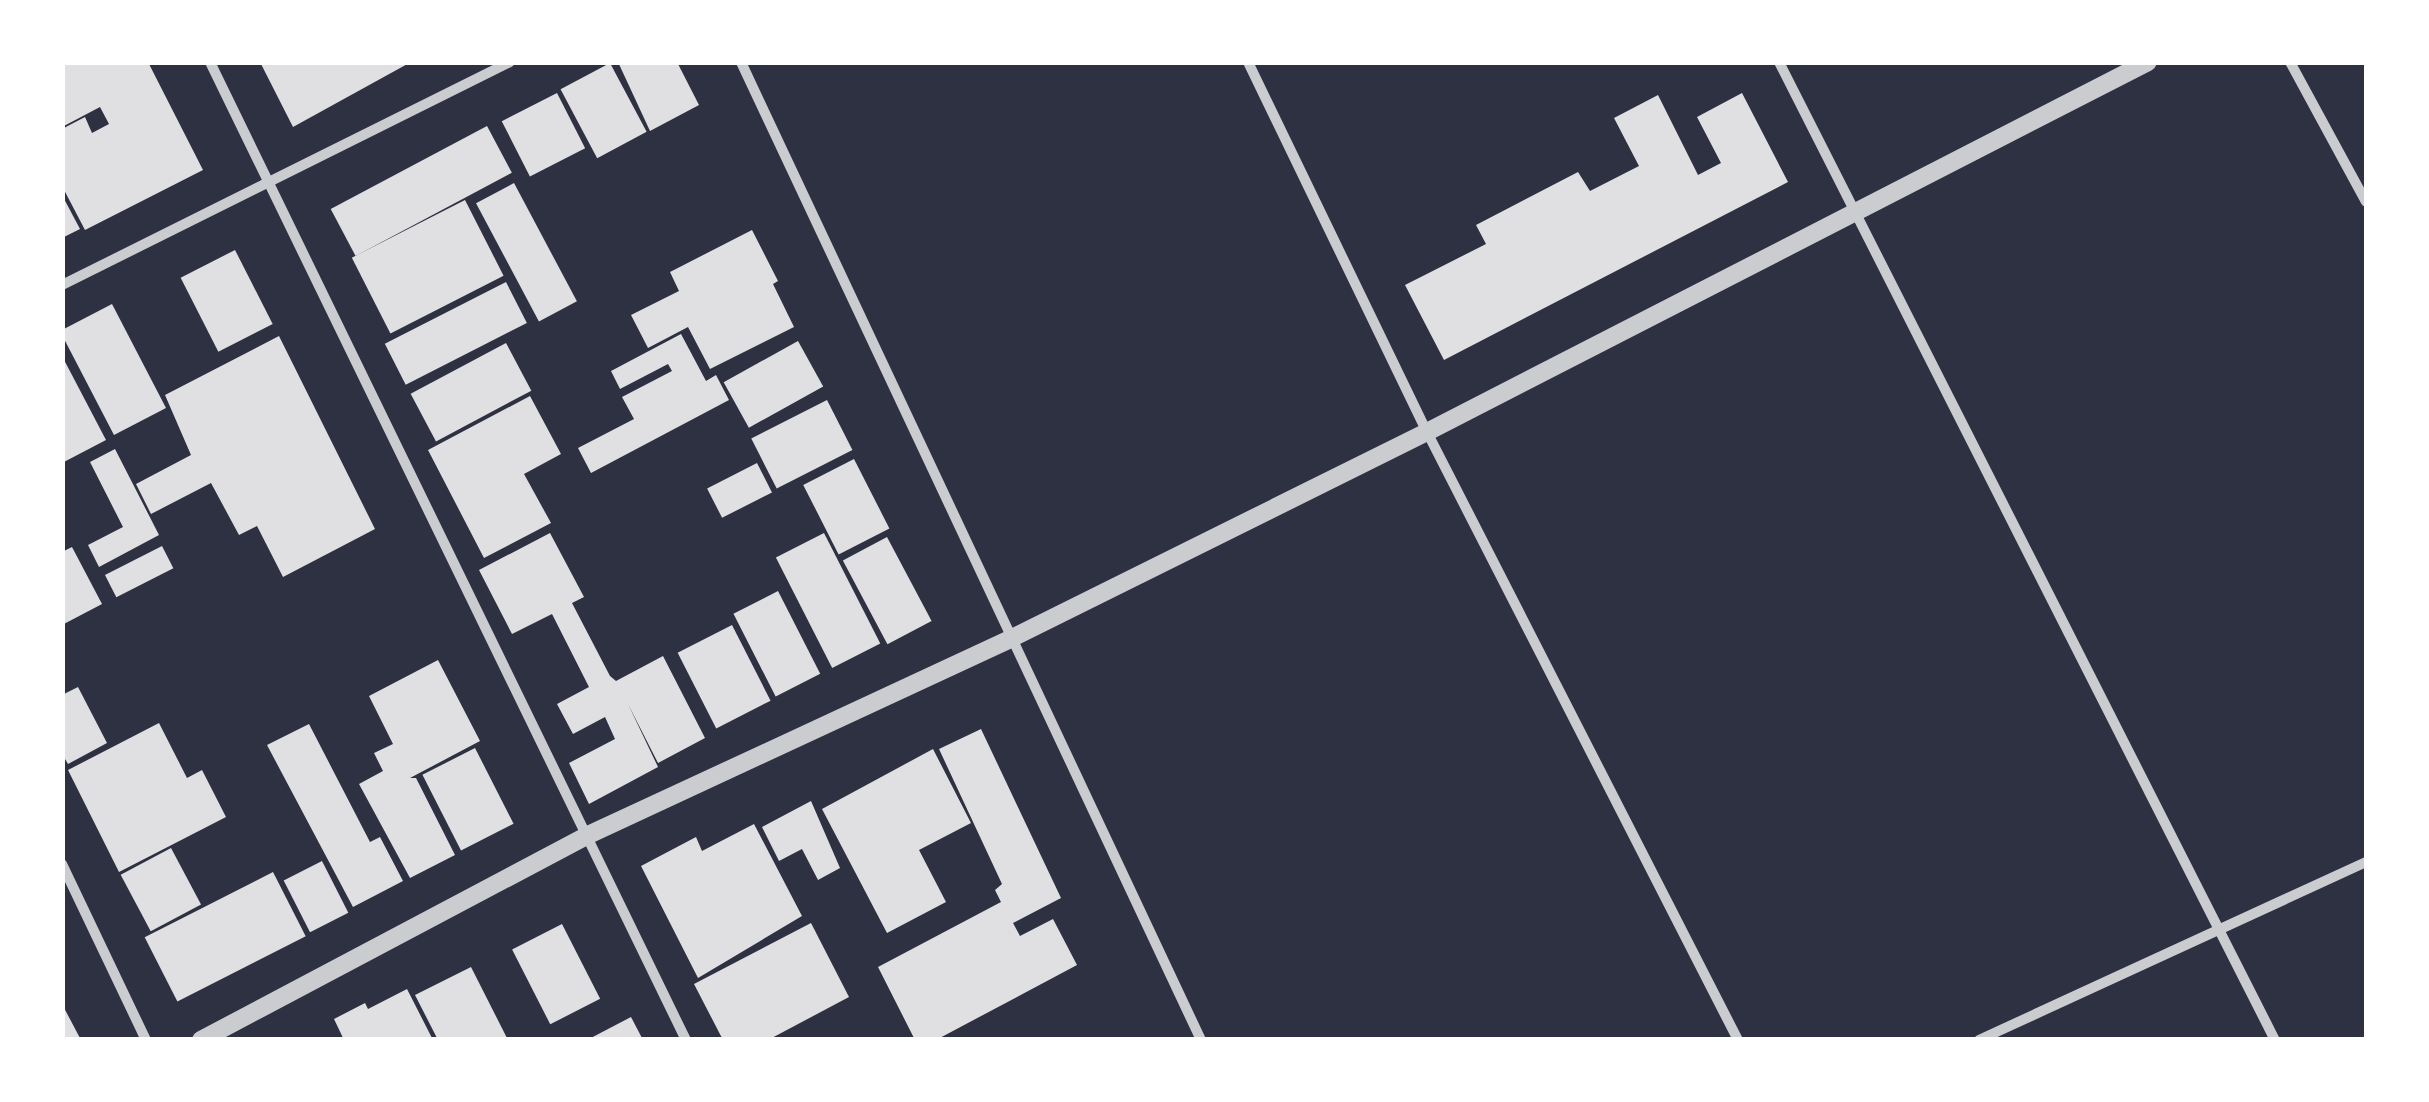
<!DOCTYPE html>
<style>
body{margin:0}
#map{position:relative;width:2429px;height:1102px;overflow:hidden;background:#2d3142;font-family:"Space Grotesk",sans-serif}
div>[style]{position:absolute}
[style*='--x']{left:calc(var(--x)*1px);top:calc(var(--y)*1px);width:calc(var(--w)*1px);rotate:calc(var(--a)*1deg)}
.building>*{inset:0;background:#e0e0e3;transform-origin:0 0}
.minor>*{height:10px;margin:-5px;padding:0 5px;transform-origin:5px;border-radius:5px;background:#caccd0}
.tertiary>*{height:18px;margin:-9px;padding:0 9px;transform-origin:9px;border-radius:9px;background:#caccd0}
span{translate:-50% -50%;white-space:nowrap;text-align:center;line-height:1.15;-webkit-text-stroke:10px #fff;paint-order:stroke}
.frame{position:absolute;inset:0;border:65px solid #fff;pointer-events:none}
</style>
<div id="map">
<div class="building">
<div style="clip-path:polygon(62px 62px,148px 62px,203px 170px,85px 230px,62px 186px,62px 129px,85px 117px,92px 133px,109px 124px,100px 107px,62px 127px)"></div>
<div style="clip-path:polygon(260px 62px,411px 62px,293px 127px)"></div>
<div style="clip-path:polygon(618px 62px,677px 62px,699px 105px,650px 131px)"></div>
<div style="left:610px;top:63px;width:78px;height:56px;rotate:62deg"></div>
<div style="left:557px;top:93px;width:62px;height:62px;rotate:63deg"></div>
<div style="clip-path:polygon(1742px 93px,1788px 182px,1444px 360px,1405px 285px,1486px 244px,1476px 225px,1578px 172px,1590px 191px,1639px 166px,1614px 118px,1658px 95px,1698px 175px,1721px 163px,1697px 117px)"></div>
<div style="left:487px;top:126px;width:53px;height:177px;rotate:62deg"></div>
<div style="left:514px;top:183px;width:134px;height:43px;rotate:62deg"></div>
<div style="clip-path:polygon(62px 195px,80px 229px,62px 238px)"></div>
<div style="left:465px;top:200px;width:85px;height:127px;rotate:63deg"></div>
<div style="clip-path:polygon(752px 230px,778px 281px,773px 284px,794px 327px,710px 369px,688px 327px,648px 348px,631px 315px,679px 291px,670px 272px)"></div>
<div style="left:235px;top:250px;width:83px;height:61px;rotate:63deg"></div>
<div style="left:506px;top:282px;width:46px;height:136px;rotate:63deg"></div>
<div style="clip-path:polygon(112px 304px,166px 408px,114px 435px,62px 335px,62px 330px)"></div>
<div style="clip-path:polygon(681px 334px,706px 381px,716px 375px,729px 400px,591px 473px,578px 448px,634px 419px,622px 397px,672px 371px,668px 364px,620px 389px,611px 371px)"></div>
<div style="clip-path:polygon(279px 336px,375px 529px,283px 577px,257px 526px,239px 535px,211px 483px,151px 514px,136px 484px,191px 455px,165px 395px)"></div>
<div style="left:798px;top:341px;width:52px;height:85px;rotate:61deg"></div>
<div style="left:506px;top:343px;width:54px;height:108px;rotate:62deg"></div>
<div style="clip-path:polygon(62px 356px,106px 440px,62px 463px)"></div>
<div style="clip-path:polygon(530px 396px,561px 454px,524px 474px,551px 523px,484px 558px,428px 450px)"></div>
<div style="left:827px;top:400px;width:56px;height:85px;rotate:63deg"></div>
<div style="clip-path:polygon(115px 449px,159px 535px,99px 567px,88px 545px,123px 527px,90px 462px)"></div>
<div style="left:854px;top:459px;width:78px;height:57px;rotate:63deg"></div>
<div style="left:757px;top:463px;width:33px;height:56px;rotate:63deg"></div>
<div style="clip-path:polygon(550px 533px,584px 597px,572px 603px,610px 676px,616px 681px,663px 656px,705px 738px,658px 763px,628px 704px,658px 767px,589px 804px,569px 763px,615px 739px,605px 717px,573px 734px,557px 704px,589px 687px,552px 614px,512px 634px,479px 570px)"></div>
<div style="left:824px;top:533px;width:124px;height:54px;rotate:63deg"></div>
<div style="left:887px;top:537px;width:95px;height:50px;rotate:62deg"></div>
<div style="left:162px;top:546px;width:25px;height:64px;rotate:63deg"></div>
<div style="clip-path:polygon(72px 547px,102px 604px,62px 625px,62px 552px)"></div>
<div style="left:778px;top:591px;width:93px;height:50px;rotate:63deg"></div>
<div style="left:732px;top:625px;width:85px;height:61px;rotate:63deg"></div>
<div style="clip-path:polygon(438px 660px,480px 741px,410px 778px,416px 778px,455px 855px,410px 878px,359px 784px,383px 771px,374px 753px,393px 744px,369px 696px)"></div>
<div style="clip-path:polygon(78px 687px,107px 743px,68px 764px,62px 754px,62px 695px)"></div>
<div style="clip-path:polygon(159px 723px,187px 778px,202px 770px,226px 817px,119px 872px,68px 770px)"></div>
<div style="clip-path:polygon(309px 724px,370px 842px,380px 837px,403px 881px,353px 907px,267px 745px)"></div>
<div style="clip-path:polygon(981px 729px,1061px 898px,1013px 923px,1020px 936px,1053px 919px,1077px 965px,936px 1040px,915px 1040px,878px 967px,1001px 902px,995px 890px,1002px 884px,939px 749px)"></div>
<div style="left:475px;top:748px;width:85px;height:59px;rotate:63deg"></div>
<div style="clip-path:polygon(933px 749px,971px 823px,919px 850px,946px 902px,887px 933px,822px 809px)"></div>
<div style="clip-path:polygon(811px 801px,840px 868px,818px 880px,802px 849px,779px 861px,762px 827px)"></div>
<div style="clip-path:polygon(754px 824px,802px 916px,698px 978px,641px 866px,696px 837px,702px 851px)"></div>
<div style="left:171px;top:848px;width:64px;height:57px;rotate:62deg"></div>
<div style="left:322px;top:861px;width:58px;height:43px;rotate:63deg"></div>
<div style="left:273px;top:872px;width:72px;height:144px;rotate:63deg"></div>
<div style="clip-path:polygon(811px 923px,849px 997px,768px 1040px,723px 1040px,694px 984px)"></div>
<div style="left:562px;top:924px;width:84px;height:56px;rotate:63deg"></div>
<div style="clip-path:polygon(471px 967px,508px 1040px,438px 1040px,415px 995px)"></div>
<div style="clip-path:polygon(407px 989px,433px 1040px,344px 1040px,334px 1019px,365px 1003px,368px 1009px)"></div>
<div style="clip-path:polygon(62px 1004px,81px 1040px,62px 1040px)"></div>
<div style="clip-path:polygon(631px 1017px,643px 1040px,587px 1040px)"></div>
</div>
<div class="minor">
<div style="--x:210;--y:62;--w:1088;--a:64.05"></div>
<div style="--x:741;--y:62;--w:1081;--a:64.81"></div>
<div style="--x:1248;--y:62;--w:411;--a:64.2"></div>
<div style="--x:1427;--y:432;--w:683;--a:62.91"></div>
<div style="--x:1779;--y:62;--w:1097;--a:63.11"></div>
<div style="--x:2290;--y:62;--w:159;--a:61.5"></div>
<div style="--x:62;--y:285;--w:500;--a:-26.46"></div>
<div style="--x:62;--y:864;--w:195;--a:64.5"></div>
<div style="--x:1979;--y:1040;--w:426;--a:-24.7"></div>
</div>
<div class="tertiary">
<div style="--x:201;--y:1040;--w:436;--a:-27.9"></div>
<div style="--x:586;--y:836;--w:472;--a:-24.9"></div>
<div style="--x:1014;--y:637;--w:461;--a:-26.4"></div>
<div style="--x:1427;--y:432;--w:810;--a:-27.17"></div>
</div>
<div class="frame"></div>
</div>
